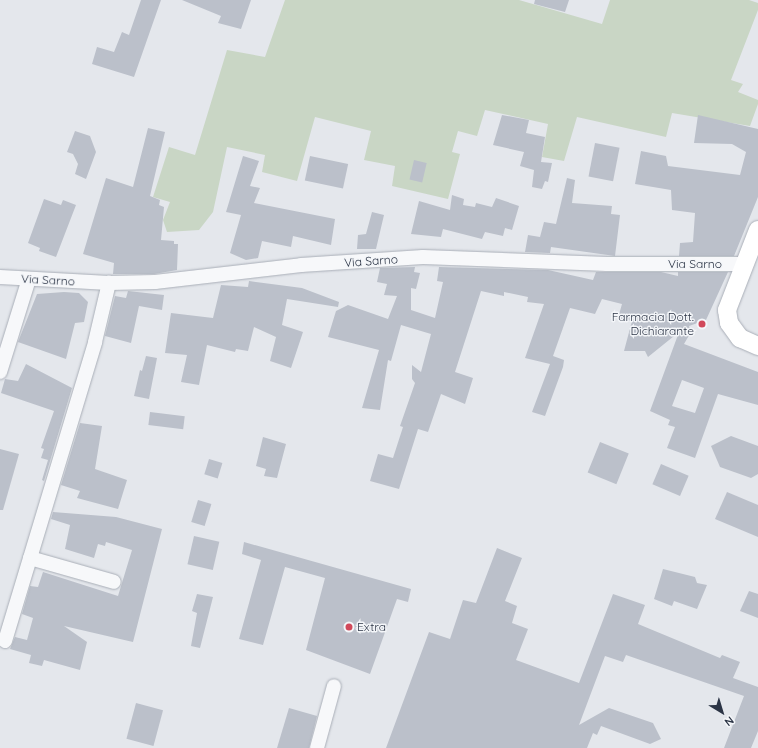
<!DOCTYPE html>
<style>
body{margin:0}
#map{position:relative;width:758px;height:748px;overflow:hidden;background:#e4e7ec;font-family:Quicksand,sans-serif}
div>[style]{position:absolute}
[style*='--x']{left:calc(var(--x)*1px);top:calc(var(--y)*1px);width:calc(var(--w)*1px);rotate:calc(var(--a)*1deg)}
.green>*{inset:0;background:#c9d6c5}
.building>*{inset:0;background:#bbc0ca;transform-origin:0 0}
.roads{filter:drop-shadow(0 0 1px #a9aeb7) drop-shadow(0 0 1px #a9aeb7)}
.minor>*{height:14px;margin:-7px;padding:0 7px;transform-origin:7px;border-radius:7px;background:#f7f8fa}
.major>*{height:18px;margin:-9px;padding:0 9px;transform-origin:9px;border-radius:9px;background:#fff}
.dots>*{width:11px;height:11px;translate:-50% -50%;box-sizing:border-box;border:2px solid #f4f6f9;border-radius:50%}
span{translate:-50% -50%;white-space:nowrap;text-align:center;line-height:1.15;-webkit-text-stroke:3px #f4f6f9;paint-order:stroke}
.street-label{font-size:12px;color:#2b3445}
.poi-label{font-size:12px;color:#2b3445}
.right{translate:-100% -50%;text-align:right}
.left{translate:0 -50%;text-align:left}
.north{position:absolute;left:702px;top:692px;width:40px;height:40px;-webkit-text-stroke:3px #f4f6f9;paint-order:stroke;rotate:142deg;font-size:11px;font-weight:700;line-height:16px;text-align:center;color:#2b3445}
.north::after{content:'';display:block;margin:auto;width:14px;height:18px;background:#2b3445;clip-path:polygon(50% 0,100% 100%,50% 72%,0 100%)}
</style>
<div id="map">
<div class="green">
<div style="clip-path:polygon(285px 0,519px 0,602px 24px,610px 0,749px 0,758px 3px,758px 10px,731px 80px,743px 84px,738px 92px,758px 100px,758px 104px,750px 126px,672px 113px,666px 137px,577px 117px,564px 161px,542px 157px,548px 124px,485px 110px,477px 136px,458px 131px,452px 152px,460px 154px,448px 199px,392px 186px,395px 166px,364px 160px,371px 131px,315px 117px,297px 181px,262px 172px,265px 155px,227px 147px,213px 212px,199px 230px,167px 232px,163px 220px,170px 202px,153px 197px,169px 147px,195px 155px,227px 50px,265px 57px)"></div>
</div>
<div class="building">
<div style="clip-path:polygon(141px 0,161px 0,134px 77px,92px 64px,97px 47px,114px 52px,122px 32px,129px 35px)"></div>
<div style="clip-path:polygon(182px 0,251px 0,241px 29px,218px 23px,221px 16px)"></div>
<div style="clip-path:polygon(535px 0,569px 0,565px 12px,534px 4px)"></div>
<div style="clip-path:polygon(502px 115px,529px 120px,526px 133px,545px 137px,541px 162px,552px 163px,548px 182px,545px 181px,542px 189px,532px 187px,534px 170px,520px 166px,524px 152px,493px 145px)"></div>
<div style="clip-path:polygon(698px 115px,758px 129px,758px 197px,734px 256px,679px 256px,680px 243px,693px 242px,695px 213px,672px 210px,671px 190px,635px 184px,641px 151px,666px 156px,668px 166px,740px 175px,746px 152px,732px 144px,694px 143px)"></div>
<div style="clip-path:polygon(148px 128px,165px 132px,150px 196px,160px 200px,159px 205px,164px 207px,161px 240px,174px 241px,174px 244px,178px 244px,177px 270px,154px 274px,113px 274px,114px 263px,83px 254px,106px 178px,133px 187px)"></div>
<div style="clip-path:polygon(75px 131px,90px 136px,96px 152px,86px 179px,75px 174px,78px 164px,73px 154px,67px 152px)"></div>
<div style="left:595px;top:143px;width:25px;height:34px;rotate:11deg"></div>
<div style="clip-path:polygon(243px 156px,259px 161px,250px 186px,260px 188px,254px 203px,335px 219px,331px 245px,293px 236px,291px 247px,262px 241px,258px 258px,246px 260px,230px 253px,241px 215px,226px 212px)"></div>
<div style="left:310px;top:156px;width:39px;height:25px;rotate:12deg"></div>
<div style="left:414px;top:160px;width:13px;height:20px;rotate:13deg"></div>
<div style="clip-path:polygon(567px 178px,575px 180px,572px 203px,612px 206px,611px 214px,620px 215px,615px 256px,551px 247px,550px 253px,525px 252px,528px 235px,540px 237px,544px 222px,556px 224px)"></div>
<div style="clip-path:polygon(452px 195px,464px 199px,463px 205px,475px 207px,476px 203px,492px 207px,496px 198px,519px 206px,512px 230px,505px 228px,503px 236px,485px 232px,482px 239px,443px 229px,441px 237px,411px 234px,419px 201px,450px 210px)"></div>
<div style="clip-path:polygon(44px 199px,61px 205px,63px 200px,76px 205px,56px 257px,39px 251px,40px 248px,28px 243px)"></div>
<div style="clip-path:polygon(372px 212px,384px 215px,376px 249px,357px 249px,358px 235px,366px 234px)"></div>
<div style="clip-path:polygon(evenodd,415px 267px,414px 272px,420px 273px,416px 289px,411px 288px,411px 310px,435px 318px,443px 282px,437px 281px,439px 267px,548px 270px,593px 280px,596px 272px,661px 272px,678px 276px,678px 272px,728px 272px,706px 320px,689px 326px,691px 332px,684px 344px,758px 372px,758px 405px,718px 394px,695px 458px,667px 448px,675px 427px,668px 425px,670px 420px,650px 411px,679px 332px,648px 357px,645px 351px,624px 351px,632px 321px,618px 318px,622px 304px,602px 299px,595px 314px,570px 308px,553px 356px,564px 360px,563px 367px,545px 416px,532px 412px,550px 364px,525px 358px,544px 304px,527px 302px,528px 297px,504px 292px,504px 296px,481px 291px,455px 372px,473px 378px,465px 404px,441px 394px,428px 432px,418px 429px,399px 489px,370px 481px,378px 454px,393px 458px,403px 427px,400px 426px,415px 383px,412px 379px,412px 365px,421px 372px,431px 334px,401px 325px,391px 361px,388px 360px,380px 410px,362px 408px,379px 350px,328px 337px,336px 311px,348px 305px,388px 319px,397px 296px,384px 295px,387px 284px,377px 282px,380px 268px,415px 267px,682px 380px,704px 388px,695px 413px,672px 406px,682px 380px)"></div>
<div style="clip-path:polygon(249px 281px,302px 288px,339px 302px,338px 307px,287px 299px,282px 325px,303px 332px,291px 368px,270px 361px,276px 337px,254px 327px,248px 351px,236px 349px,235px 352px,207px 345px,199px 385px,181px 382px,187px 355px,165px 353px,171px 313px,213px 318px,221px 285px,248px 287px)"></div>
<div style="clip-path:polygon(128px 291px,164px 295px,162px 310px,139px 306px,131px 343px,105px 336px,115px 296px,126px 298px)"></div>
<div style="clip-path:polygon(64px 292px,79px 293px,88px 302px,84px 322px,75px 323px,66px 359px,18px 342px,37px 294px)"></div>
<div style="clip-path:polygon(146px 356px,157px 358px,149px 399px,134px 396px,140px 370px,142px 371px)"></div>
<div style="clip-path:polygon(26px 364px,72px 388px,44px 481px,42px 480px,48px 460px,41px 458px,44px 449px,41px 448px,54px 411px,1px 393px,5px 379px,18px 381px)"></div>
<div style="left:150px;top:412px;width:35px;height:13px;rotate:7deg"></div>
<div style="clip-path:polygon(80px 423px,102px 426px,95px 469px,127px 480px,118px 509px,77px 498px,80px 491px,61px 485px)"></div>
<div style="clip-path:polygon(731px 436px,758px 446px,758px 474px,751px 478px,720px 467px,711px 446px)"></div>
<div style="clip-path:polygon(263px 437px,286px 444px,277px 478px,264px 476px,266px 469px,256px 466px)"></div>
<div style="left:600px;top:442px;width:31px;height:33px;rotate:22deg"></div>
<div style="clip-path:polygon(0 449px,19px 454px,3px 510px,0 510px)"></div>
<div style="left:209px;top:459px;width:14px;height:16px;rotate:17deg"></div>
<div style="left:661px;top:464px;width:30px;height:22px;rotate:23deg"></div>
<div style="clip-path:polygon(727px 492px,758px 505px,758px 537px,715px 519px)"></div>
<div style="left:198px;top:500px;width:14px;height:23px;rotate:17deg"></div>
<div style="clip-path:polygon(53px 512px,116px 517px,162px 529px,133px 642px,64px 626px,87px 642px,80px 670px,44px 660px,42px 666px,29px 663px,31px 655px,10px 649px,15px 637px,27px 640px,33px 618px,22px 614px,30px 586px,38px 587px,43px 572px,118px 596px,132px 550px,106px 542px,105px 546px,98px 544px,94px 558px,65px 549px,70px 525px,51px 519px)"></div>
<div style="left:194px;top:536px;width:26px;height:29px;rotate:13deg"></div>
<div style="clip-path:polygon(244px 542px,411px 589px,408px 602px,397px 599px,370px 674px,306px 650px,325px 578px,285px 567px,263px 645px,239px 639px,261px 560px,242px 554px)"></div>
<div style="clip-path:polygon(497px 548px,522px 558px,505px 601px,517px 606px,512px 623px,528px 629px,516px 660px,579px 683px,613px 594px,645px 605px,638px 624px,720px 658px,722px 655px,740px 662px,733px 678px,758px 687px,758px 731px,751px 748px,724px 748px,744px 696px,626px 655px,623px 662px,605px 656px,579px 725px,609px 708px,653px 723px,661px 739px,650px 744px,601px 726px,597px 735px,593px 733px,587px 748px,386px 748px,429px 632px,450px 639px,463px 600px,476px 603px)"></div>
<div style="clip-path:polygon(663px 569px,695px 577px,697px 583px,707px 585px,697px 609px,674px 601px,672px 606px,654px 599px)"></div>
<div style="clip-path:polygon(749px 591px,758px 594px,758px 618px,740px 611px)"></div>
<div style="clip-path:polygon(197px 594px,213px 597px,200px 648px,191px 646px,197px 613px,192px 611px)"></div>
<div style="left:136px;top:703px;width:28px;height:37px;rotate:15deg"></div>
<div style="clip-path:polygon(289px 708px,317px 716px,309px 748px,277px 748px)"></div>
</div>
<div class="roads">
<div class="minor">
<div style="--x:0;--y:277;--w:109;--a:3.2"></div>
<div style="--x:109;--y:283;--w:46;--a:-1.2"></div>
<div style="--x:155;--y:282;--w:147;--a:-6.6"></div>
<div style="--x:301;--y:265;--w:122;--a:-3.8"></div>
<div style="--x:423;--y:257;--w:184;--a:2.2"></div>
<div style="--x:607;--y:264;--w:137;--a:0"></div>
<div style="--x:0;--y:372;--w:97;--a:-72.7"></div>
<div style="--x:30;--y:558;--w:87;--a:15.9"></div>
<div style="--x:5;--y:641;--w:312;--a:-73.2"></div>
<div style="--x:95;--y:342;--w:61;--a:-76.7"></div>
<div style="--x:317;--y:748;--w:64;--a:-74.7"></div>
</div>
<div class="major">
<div style="--x:758;--y:230;--w:86;--a:111.2"></div>
<div style="--x:727;--y:310;--w:13;--a:81"></div>
<div style="--x:729;--y:323;--w:19;--a:54"></div>
<div style="--x:740;--y:338;--w:20;--a:24"></div>
</div>
</div>
<div class="dots">
<div style="left:702px;top:324px;background:#d1495b"></div>
<div style="left:349px;top:627px;background:#d1495b"></div>
</div>
<div class="street-label">
<span style="left:371px;top:261px;rotate:-4deg">Via Sarno</span>
<span style="left:695px;top:264px">Via Sarno</span>
<span style="left:48px;top:280px;rotate:3deg">Via Sarno</span>
</div>
<div class="poi-label">
<span class="right" style="left:694px;top:324px">Farmacia Dott.<br>Dichiarante</span>
<span class="left" style="left:357px;top:627px">Extra</span>
</div>
<div class="north">N</div>
</div>
